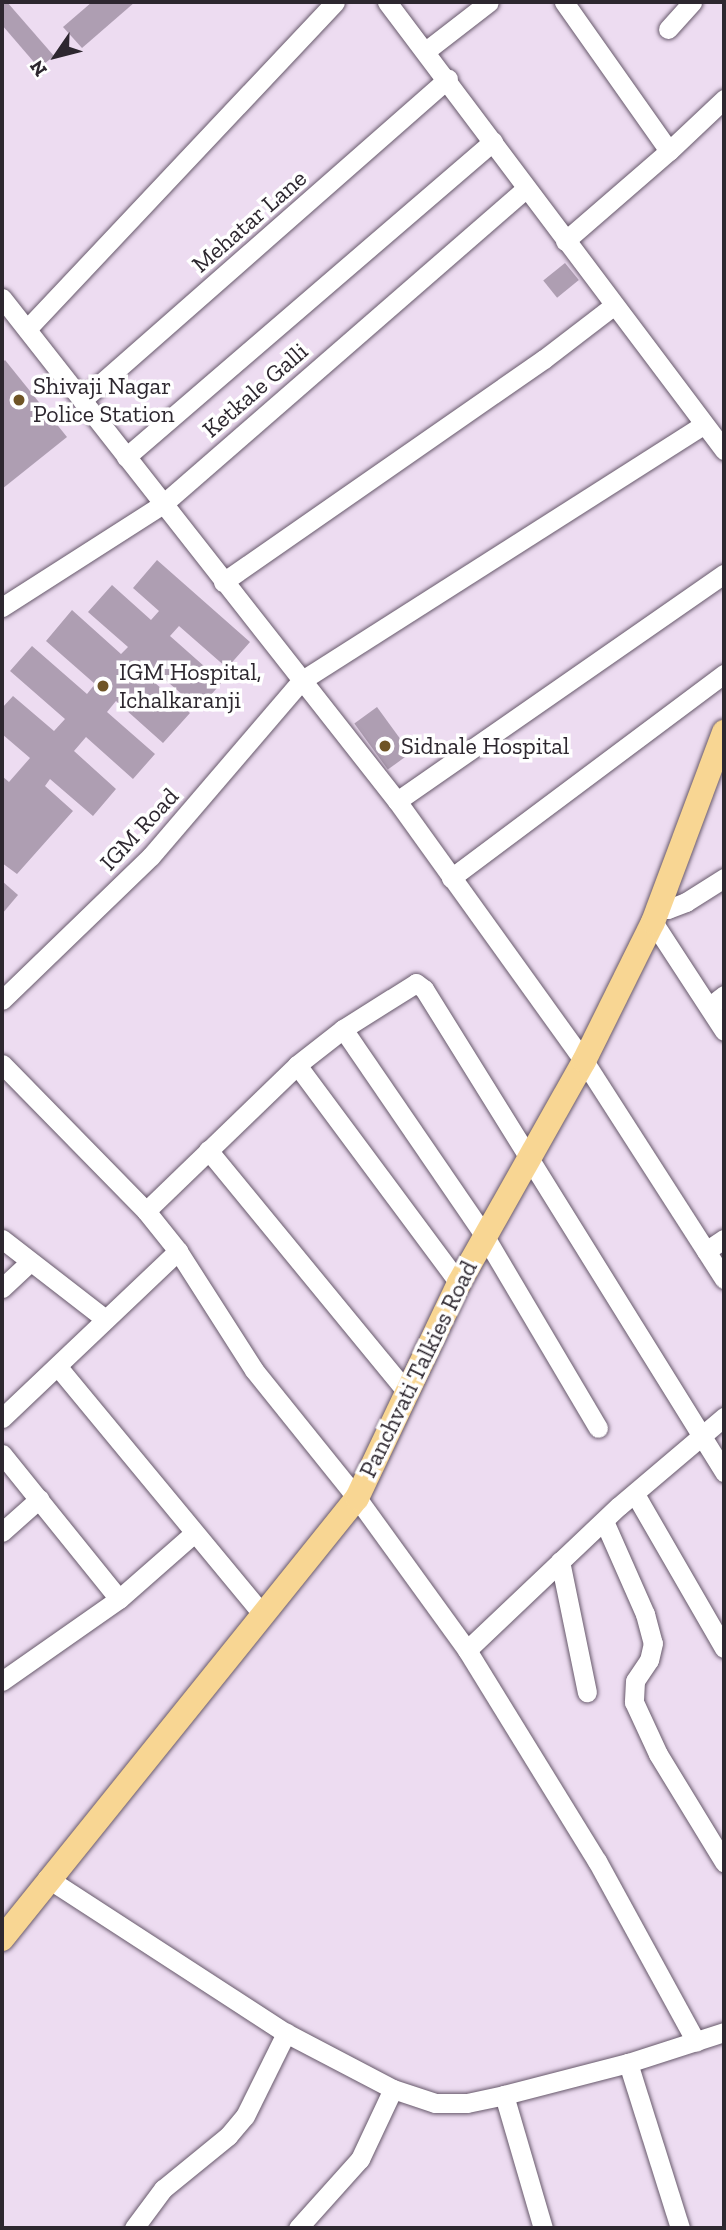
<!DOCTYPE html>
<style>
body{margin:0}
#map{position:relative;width:726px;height:2230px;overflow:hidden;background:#eddcf1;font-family:"Zilla Slab",serif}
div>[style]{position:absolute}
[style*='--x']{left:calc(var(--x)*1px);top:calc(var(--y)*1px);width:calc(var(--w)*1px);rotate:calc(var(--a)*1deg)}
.building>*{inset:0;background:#ae9eb2;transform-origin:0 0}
.roads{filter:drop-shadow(0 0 2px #67596b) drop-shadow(0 0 2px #67596b)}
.minor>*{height:19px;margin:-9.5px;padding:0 9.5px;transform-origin:9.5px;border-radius:9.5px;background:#fff}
.major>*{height:24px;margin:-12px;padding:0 12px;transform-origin:12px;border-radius:12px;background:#f8d693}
.dots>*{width:19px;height:19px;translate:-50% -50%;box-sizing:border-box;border:4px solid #fff;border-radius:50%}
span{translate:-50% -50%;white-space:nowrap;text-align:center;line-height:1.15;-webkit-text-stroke:7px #fff;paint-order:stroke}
.street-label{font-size:24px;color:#2d272f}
.poi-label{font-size:24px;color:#2d272f}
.left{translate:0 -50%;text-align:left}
.frame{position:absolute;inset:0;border:4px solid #2d272f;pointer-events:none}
.north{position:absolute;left:21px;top:21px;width:70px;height:70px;-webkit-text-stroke:5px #fff;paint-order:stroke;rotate:235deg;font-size:19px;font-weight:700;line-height:28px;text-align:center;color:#2d272f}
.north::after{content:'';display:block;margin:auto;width:24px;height:32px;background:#2d272f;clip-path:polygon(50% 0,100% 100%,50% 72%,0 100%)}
</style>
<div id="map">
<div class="building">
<div style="clip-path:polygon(2px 2px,7px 2px,54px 56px,39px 68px,2px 25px)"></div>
<div style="clip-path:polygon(92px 2px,135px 2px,82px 48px,63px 27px)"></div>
<div style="left:565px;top:263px;width:22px;height:28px;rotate:51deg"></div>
<div style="clip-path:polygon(5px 360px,67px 437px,2px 489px,2px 363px)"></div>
<div style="clip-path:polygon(157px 560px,250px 642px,227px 668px,179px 626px,170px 636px,222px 682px,199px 709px,147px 664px,141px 671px,190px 713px,163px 743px,116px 701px,107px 712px,155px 754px,133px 779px,86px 737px,74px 751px,116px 789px,93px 816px,50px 779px,45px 786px,73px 811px,17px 874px,2px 863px,2px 776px,9px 782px,30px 758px,2px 734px,2px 708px,13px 696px,54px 731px,65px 719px,10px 671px,32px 646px,87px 694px,95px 684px,46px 641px,72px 610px,121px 654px,128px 647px,88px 612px,112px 585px,151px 620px,159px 611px,133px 588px)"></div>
<div style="left:377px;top:707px;width:57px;height:28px;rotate:54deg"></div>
<div style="clip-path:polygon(2px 881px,18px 895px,2px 914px)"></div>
</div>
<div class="roads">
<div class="minor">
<div style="--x:387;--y:2;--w:561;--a:53.05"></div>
<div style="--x:564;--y:2;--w:182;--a:54.8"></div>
<div style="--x:669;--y:151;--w:76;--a:-43.4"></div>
<div style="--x:668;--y:29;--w:36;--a:-48"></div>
<div style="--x:427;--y:50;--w:78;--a:-37.7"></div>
<div style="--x:565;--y:241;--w:138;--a:-40.9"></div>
<div style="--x:2;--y:298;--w:640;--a:51.86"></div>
<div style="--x:397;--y:801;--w:320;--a:54.3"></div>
<div style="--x:584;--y:1061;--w:259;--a:57.3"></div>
<div style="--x:27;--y:329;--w:449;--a:-46.7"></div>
<div style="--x:82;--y:400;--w:487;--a:-41.3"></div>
<div style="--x:126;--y:457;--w:484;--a:-40.7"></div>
<div style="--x:223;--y:582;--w:391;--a:-34.8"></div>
<div style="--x:544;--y:359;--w:87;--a:-37.5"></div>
<div style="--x:2;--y:607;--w:191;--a:-32.6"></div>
<div style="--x:163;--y:504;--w:481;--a:-41"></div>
<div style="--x:397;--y:801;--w:398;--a:-34.8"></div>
<div style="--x:451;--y:878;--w:341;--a:-36.8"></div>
<div style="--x:660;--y:907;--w:8;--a:14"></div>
<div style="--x:668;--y:909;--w:19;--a:-21"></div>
<div style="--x:686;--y:902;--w:45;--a:-32.3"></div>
<div style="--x:653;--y:922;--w:130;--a:56.9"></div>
<div style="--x:2;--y:1000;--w:207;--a:-44"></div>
<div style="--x:151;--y:856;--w:230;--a:-49.4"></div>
<div style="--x:301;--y:681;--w:475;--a:-32.5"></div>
<div style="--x:710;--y:1006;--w:18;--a:-38"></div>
<div style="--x:343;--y:1029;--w:250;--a:55.6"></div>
<div style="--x:484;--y:1235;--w:224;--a:59.4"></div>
<div style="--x:2;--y:1064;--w:206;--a:45.6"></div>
<div style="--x:146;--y:1211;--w:51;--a:51.3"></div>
<div style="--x:178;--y:1251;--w:141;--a:57.4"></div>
<div style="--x:254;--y:1370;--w:164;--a:51.2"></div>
<div style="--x:357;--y:1498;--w:188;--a:54.1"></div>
<div style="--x:467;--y:1650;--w:248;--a:58.4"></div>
<div style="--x:597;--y:1861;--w:206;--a:61.3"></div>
<div style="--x:297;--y:1065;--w:272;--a:53.4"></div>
<div style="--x:208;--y:1150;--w:313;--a:50.6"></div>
<div style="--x:146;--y:1211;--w:210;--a:-44"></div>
<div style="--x:297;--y:1065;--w:58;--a:-38"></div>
<div style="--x:343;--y:1029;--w:86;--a:-32.2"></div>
<div style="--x:416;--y:983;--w:10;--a:37"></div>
<div style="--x:424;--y:989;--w:569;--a:58.15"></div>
<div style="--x:2;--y:1239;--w:129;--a:37.8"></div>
<div style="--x:706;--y:1251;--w:22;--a:-34"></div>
<div style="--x:2;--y:1288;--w:38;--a:-43"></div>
<div style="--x:58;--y:1367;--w:322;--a:50.4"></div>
<div style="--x:2;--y:1418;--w:243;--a:-43.5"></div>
<div style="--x:2;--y:1454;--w:186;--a:51.1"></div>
<div style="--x:119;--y:1599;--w:143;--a:145"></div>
<div style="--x:635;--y:1494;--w:178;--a:60"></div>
<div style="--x:604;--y:1521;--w:102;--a:66.2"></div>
<div style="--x:645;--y:1614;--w:30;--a:75"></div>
<div style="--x:653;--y:1643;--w:17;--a:103"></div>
<div style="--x:649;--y:1660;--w:25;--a:124"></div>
<div style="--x:635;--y:1681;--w:21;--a:93"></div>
<div style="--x:634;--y:1702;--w:57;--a:65.2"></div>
<div style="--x:658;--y:1754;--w:127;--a:58.6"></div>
<div style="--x:2;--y:1532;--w:50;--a:-41.7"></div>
<div style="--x:560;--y:1561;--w:134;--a:78.4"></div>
<div style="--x:119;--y:1599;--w:98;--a:-41.3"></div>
<div style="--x:467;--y:1650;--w:209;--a:-43.5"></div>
<div style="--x:619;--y:1506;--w:138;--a:-40.3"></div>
<div style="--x:47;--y:1878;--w:285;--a:33"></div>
<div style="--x:286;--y:2033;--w:121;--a:27.6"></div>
<div style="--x:393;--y:2089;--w:44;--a:18.4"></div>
<div style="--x:435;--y:2103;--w:32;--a:0"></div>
<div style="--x:467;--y:2103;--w:38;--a:-12"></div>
<div style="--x:504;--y:2095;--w:128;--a:-14.5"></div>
<div style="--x:628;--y:2063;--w:101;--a:-17.9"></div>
<div style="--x:628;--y:2063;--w:173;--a:72.5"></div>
<div style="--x:504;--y:2095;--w:139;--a:73.7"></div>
<div style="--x:134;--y:2228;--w:49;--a:-53.4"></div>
<div style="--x:163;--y:2189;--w:84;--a:-39.2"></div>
<div style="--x:228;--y:2136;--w:26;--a:-50"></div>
<div style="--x:245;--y:2116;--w:93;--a:-63.7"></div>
<div style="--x:298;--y:2228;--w:93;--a:-48.1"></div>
<div style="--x:360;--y:2159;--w:77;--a:-64.8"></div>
</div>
<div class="major">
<div style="--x:2;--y:1939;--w:566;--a:-51.17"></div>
<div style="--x:357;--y:1498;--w:238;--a:-64.6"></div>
<div style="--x:459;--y:1283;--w:255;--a:-60.6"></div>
<div style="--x:584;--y:1061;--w:155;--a:-63.6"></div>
<div style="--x:653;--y:922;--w:203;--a:-69.5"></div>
</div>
</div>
<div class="dots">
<div style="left:19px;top:400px;background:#6f5426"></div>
<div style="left:103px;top:686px;background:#6f5426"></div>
<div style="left:385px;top:746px;background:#6f5426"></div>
</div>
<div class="street-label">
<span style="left:249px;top:221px;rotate:-41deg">Mehatar Lane</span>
<span style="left:255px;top:390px;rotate:-41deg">Ketkale Galli</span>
<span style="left:139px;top:829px;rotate:-47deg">IGM Road</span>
<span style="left:418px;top:1369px;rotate:-64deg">Panchvati Talkies Road</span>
</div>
<div class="poi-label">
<span class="left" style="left:33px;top:400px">Shivaji Nagar<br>Police Station</span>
<span class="left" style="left:119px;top:686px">IGM Hospital,<br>Ichalkaranji</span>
<span class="left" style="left:401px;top:746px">Sidnale Hospital</span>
</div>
<div class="frame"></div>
<div class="north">N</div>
</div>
